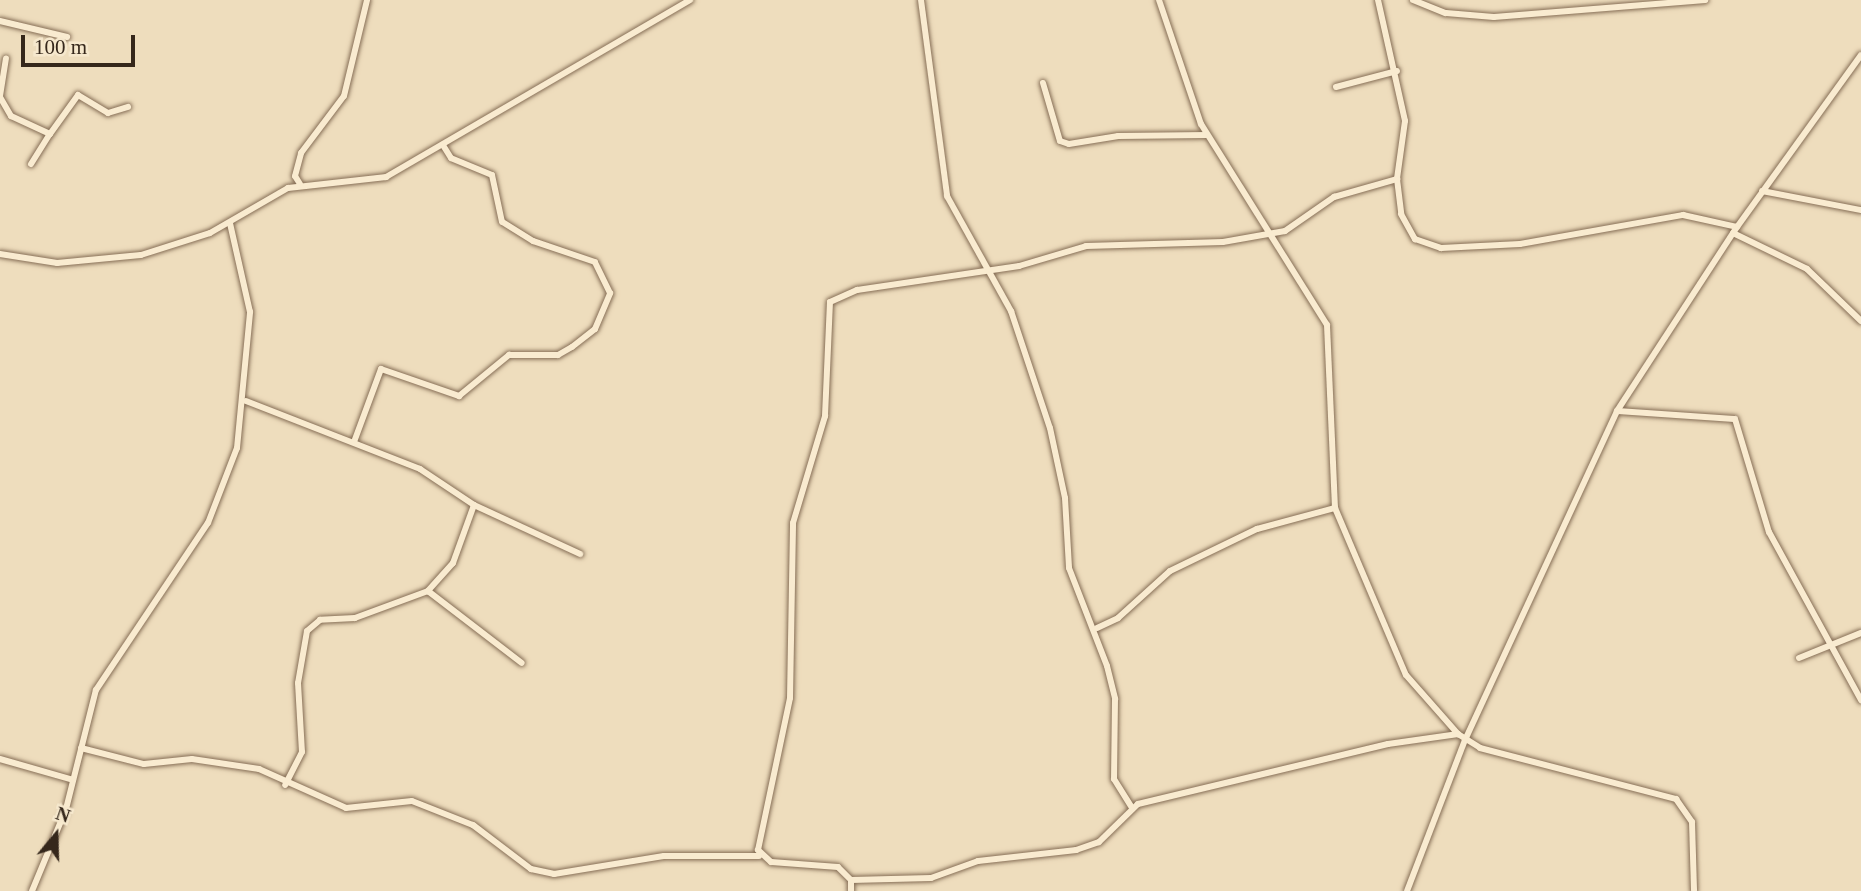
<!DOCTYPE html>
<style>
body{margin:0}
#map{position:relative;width:1861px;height:891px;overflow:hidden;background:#eeddbd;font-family:"Times New Roman",serif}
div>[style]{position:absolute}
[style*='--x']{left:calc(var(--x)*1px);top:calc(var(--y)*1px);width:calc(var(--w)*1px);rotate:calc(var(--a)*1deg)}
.roads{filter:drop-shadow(0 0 2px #866e56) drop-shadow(0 0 2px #866e56)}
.street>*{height:6px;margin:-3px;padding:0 3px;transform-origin:3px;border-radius:3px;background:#f9ebd0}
span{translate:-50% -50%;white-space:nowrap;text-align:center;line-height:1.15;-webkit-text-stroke:6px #f6e8cd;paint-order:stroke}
.north{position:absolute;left:21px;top:800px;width:70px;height:70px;-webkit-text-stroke:5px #f6e8cd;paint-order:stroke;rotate:19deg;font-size:19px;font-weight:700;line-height:28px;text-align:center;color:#35271b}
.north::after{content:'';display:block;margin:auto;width:24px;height:32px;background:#35271b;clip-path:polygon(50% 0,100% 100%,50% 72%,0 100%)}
.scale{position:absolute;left:21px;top:35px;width:114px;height:32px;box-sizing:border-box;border:4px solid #35271b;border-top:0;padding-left:9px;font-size:21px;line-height:24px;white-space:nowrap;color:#35271b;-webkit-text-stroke:5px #f6e8cd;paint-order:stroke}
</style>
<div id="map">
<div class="roads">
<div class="street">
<div style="--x:921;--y:0;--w:198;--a:82.4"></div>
<div style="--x:947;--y:196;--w:132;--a:60.9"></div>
<div style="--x:1011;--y:311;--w:123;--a:71.6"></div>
<div style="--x:1050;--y:428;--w:72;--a:77.9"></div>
<div style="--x:1065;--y:498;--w:70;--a:86.7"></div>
<div style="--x:1069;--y:568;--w:105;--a:68.8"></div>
<div style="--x:1107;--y:666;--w:34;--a:76"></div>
<div style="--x:1115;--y:699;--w:80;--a:90.7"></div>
<div style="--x:1114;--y:779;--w:32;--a:58"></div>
<div style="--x:1159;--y:0;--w:131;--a:71.3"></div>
<div style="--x:1201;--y:124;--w:237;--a:57.9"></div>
<div style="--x:1327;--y:325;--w:183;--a:87.5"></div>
<div style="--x:1335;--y:508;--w:181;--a:67"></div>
<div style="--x:1406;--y:675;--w:79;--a:48.6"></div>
<div style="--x:1458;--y:734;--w:26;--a:32"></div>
<div style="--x:1480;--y:748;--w:203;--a:14.6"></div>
<div style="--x:1676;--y:799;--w:28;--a:55"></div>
<div style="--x:1692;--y:822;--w:69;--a:88.3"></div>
<div style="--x:1378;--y:0;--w:124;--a:77.4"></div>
<div style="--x:1405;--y:121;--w:59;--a:97.9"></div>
<div style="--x:1397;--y:179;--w:35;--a:83"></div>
<div style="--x:1401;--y:214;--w:29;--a:61"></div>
<div style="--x:1415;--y:239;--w:28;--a:19"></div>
<div style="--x:1441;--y:248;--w:79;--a:-2.9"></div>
<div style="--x:1520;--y:244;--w:166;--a:-10.1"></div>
<div style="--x:1683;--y:215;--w:55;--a:12.5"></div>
<div style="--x:1413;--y:0;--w:35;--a:22"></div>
<div style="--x:1446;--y:13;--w:48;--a:4.8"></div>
<div style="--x:1494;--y:17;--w:212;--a:-4.6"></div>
<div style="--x:0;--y:21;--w:69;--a:13.4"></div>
<div style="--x:1043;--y:83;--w:60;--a:73.7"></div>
<div style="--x:1060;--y:141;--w:9;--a:18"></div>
<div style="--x:1069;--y:144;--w:50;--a:-9.3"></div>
<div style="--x:1118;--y:136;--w:89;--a:-0.6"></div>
<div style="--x:1336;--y:87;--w:63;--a:-14.7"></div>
<div style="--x:0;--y:96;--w:38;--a:-81"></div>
<div style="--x:0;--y:97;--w:22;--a:60"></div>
<div style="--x:11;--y:116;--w:43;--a:24.8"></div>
<div style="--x:50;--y:134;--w:48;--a:-54.3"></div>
<div style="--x:78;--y:95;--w:35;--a:31"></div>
<div style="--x:108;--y:113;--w:21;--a:-17"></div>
<div style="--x:31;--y:164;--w:36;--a:-58"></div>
<div style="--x:300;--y:184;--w:9;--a:-122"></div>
<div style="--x:295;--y:176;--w:24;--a:-75"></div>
<div style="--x:301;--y:153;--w:71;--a:-53"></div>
<div style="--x:344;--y:96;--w:99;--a:-76.5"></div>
<div style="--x:1762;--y:191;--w:101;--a:10.9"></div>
<div style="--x:1733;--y:233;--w:82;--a:25.9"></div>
<div style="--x:1807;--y:269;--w:75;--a:43.9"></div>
<div style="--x:0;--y:254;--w:58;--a:9"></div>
<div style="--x:57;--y:263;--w:84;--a:-5.4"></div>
<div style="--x:141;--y:255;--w:72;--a:-17.7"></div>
<div style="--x:210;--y:233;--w:90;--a:-30"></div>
<div style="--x:288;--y:188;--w:99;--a:-6.4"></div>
<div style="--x:386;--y:177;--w:352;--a:-30.2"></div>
<div style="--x:246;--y:401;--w:187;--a:21.3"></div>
<div style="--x:420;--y:469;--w:65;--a:33.7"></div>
<div style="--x:474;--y:505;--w:62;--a:109.9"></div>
<div style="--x:453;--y:563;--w:38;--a:132"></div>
<div style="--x:428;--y:591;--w:78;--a:159.7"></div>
<div style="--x:355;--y:618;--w:35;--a:177"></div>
<div style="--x:320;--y:620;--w:17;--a:140"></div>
<div style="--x:307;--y:631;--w:53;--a:99.8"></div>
<div style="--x:298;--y:683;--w:69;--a:86.7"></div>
<div style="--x:302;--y:752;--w:37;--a:117"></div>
<div style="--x:1617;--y:411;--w:118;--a:3.9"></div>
<div style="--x:1735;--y:419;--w:118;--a:73.3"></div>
<div style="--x:1769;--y:532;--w:192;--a:61.3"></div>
<div style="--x:354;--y:442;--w:78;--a:-69.7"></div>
<div style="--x:381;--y:369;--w:83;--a:19.1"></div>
<div style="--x:459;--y:396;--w:65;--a:-39.4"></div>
<div style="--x:509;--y:355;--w:49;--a:0"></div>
<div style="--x:558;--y:355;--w:16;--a:-30"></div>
<div style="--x:572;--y:347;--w:29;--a:-38"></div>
<div style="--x:595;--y:329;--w:39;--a:-67"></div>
<div style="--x:610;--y:293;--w:34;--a:-116"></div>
<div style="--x:595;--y:262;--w:65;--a:-161.3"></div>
<div style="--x:533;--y:241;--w:36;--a:-148"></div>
<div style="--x:502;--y:222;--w:48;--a:-102"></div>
<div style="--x:492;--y:175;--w:44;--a:-157.5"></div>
<div style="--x:451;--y:158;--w:15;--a:-122"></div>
<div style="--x:474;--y:505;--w:117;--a:24.8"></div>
<div style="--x:428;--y:591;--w:118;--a:37.5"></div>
<div style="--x:1097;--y:628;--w:23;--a:-25"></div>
<div style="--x:1118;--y:618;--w:70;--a:-42.1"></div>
<div style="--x:1170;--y:571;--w:97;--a:-25.8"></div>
<div style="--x:1257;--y:529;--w:81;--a:-15.1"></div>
<div style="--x:1799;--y:658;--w:67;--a:-22"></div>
<div style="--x:81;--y:748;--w:65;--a:14.3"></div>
<div style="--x:144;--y:764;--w:48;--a:-5.9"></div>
<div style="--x:192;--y:759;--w:68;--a:8.5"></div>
<div style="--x:259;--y:769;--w:95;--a:24.1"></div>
<div style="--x:346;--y:808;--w:66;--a:-6.1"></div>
<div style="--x:412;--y:801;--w:66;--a:21.5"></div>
<div style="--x:473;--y:825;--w:73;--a:37.2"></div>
<div style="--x:531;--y:869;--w:24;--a:12"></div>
<div style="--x:554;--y:874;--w:111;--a:-9.3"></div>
<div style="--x:664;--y:856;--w:95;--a:0"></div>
<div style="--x:0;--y:759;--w:76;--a:16"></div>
<div style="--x:851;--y:880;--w:80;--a:-1.4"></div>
<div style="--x:931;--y:878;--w:50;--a:-19.9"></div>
<div style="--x:978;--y:861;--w:99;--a:-6.4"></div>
<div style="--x:1076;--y:850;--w:24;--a:-19"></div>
<div style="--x:1099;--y:842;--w:54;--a:-44.3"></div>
<div style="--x:1138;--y:804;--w:257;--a:-13.5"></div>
<div style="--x:1388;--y:744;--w:71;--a:-8.1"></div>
<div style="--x:32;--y:891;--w:89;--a:-67.5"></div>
<div style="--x:66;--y:809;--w:123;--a:-75.9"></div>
<div style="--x:96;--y:690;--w:201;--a:-56.2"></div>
<div style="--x:208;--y:523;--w:80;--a:-68.9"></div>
<div style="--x:237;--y:448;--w:137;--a:-84.5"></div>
<div style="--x:250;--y:312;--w:91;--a:-102.7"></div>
<div style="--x:851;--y:891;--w:11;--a:-90"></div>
<div style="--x:851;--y:880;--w:18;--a:-135"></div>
<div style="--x:838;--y:867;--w:67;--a:-175.7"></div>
<div style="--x:771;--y:862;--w:18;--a:-137"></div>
<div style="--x:758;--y:850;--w:155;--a:-78.1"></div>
<div style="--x:790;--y:698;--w:175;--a:-89"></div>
<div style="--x:793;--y:523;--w:112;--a:-73.3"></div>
<div style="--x:825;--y:416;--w:114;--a:-87.5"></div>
<div style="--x:830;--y:302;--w:30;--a:-24"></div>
<div style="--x:857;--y:290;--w:164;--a:-8.4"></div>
<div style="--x:1019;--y:266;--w:70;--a:-16.6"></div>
<div style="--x:1086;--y:246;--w:137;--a:-1.7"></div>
<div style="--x:1223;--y:242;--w:63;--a:-10.1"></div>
<div style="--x:1285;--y:231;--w:60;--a:-34.8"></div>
<div style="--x:1334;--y:197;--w:66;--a:-15.9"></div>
<div style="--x:1407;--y:891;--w:162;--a:-69"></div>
<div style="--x:1465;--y:740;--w:362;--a:-65.2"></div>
<div style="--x:1617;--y:411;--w:220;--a:-56.9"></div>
<div style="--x:1737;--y:227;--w:212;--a:-54.2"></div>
</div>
</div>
<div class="north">N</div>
<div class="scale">100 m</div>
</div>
